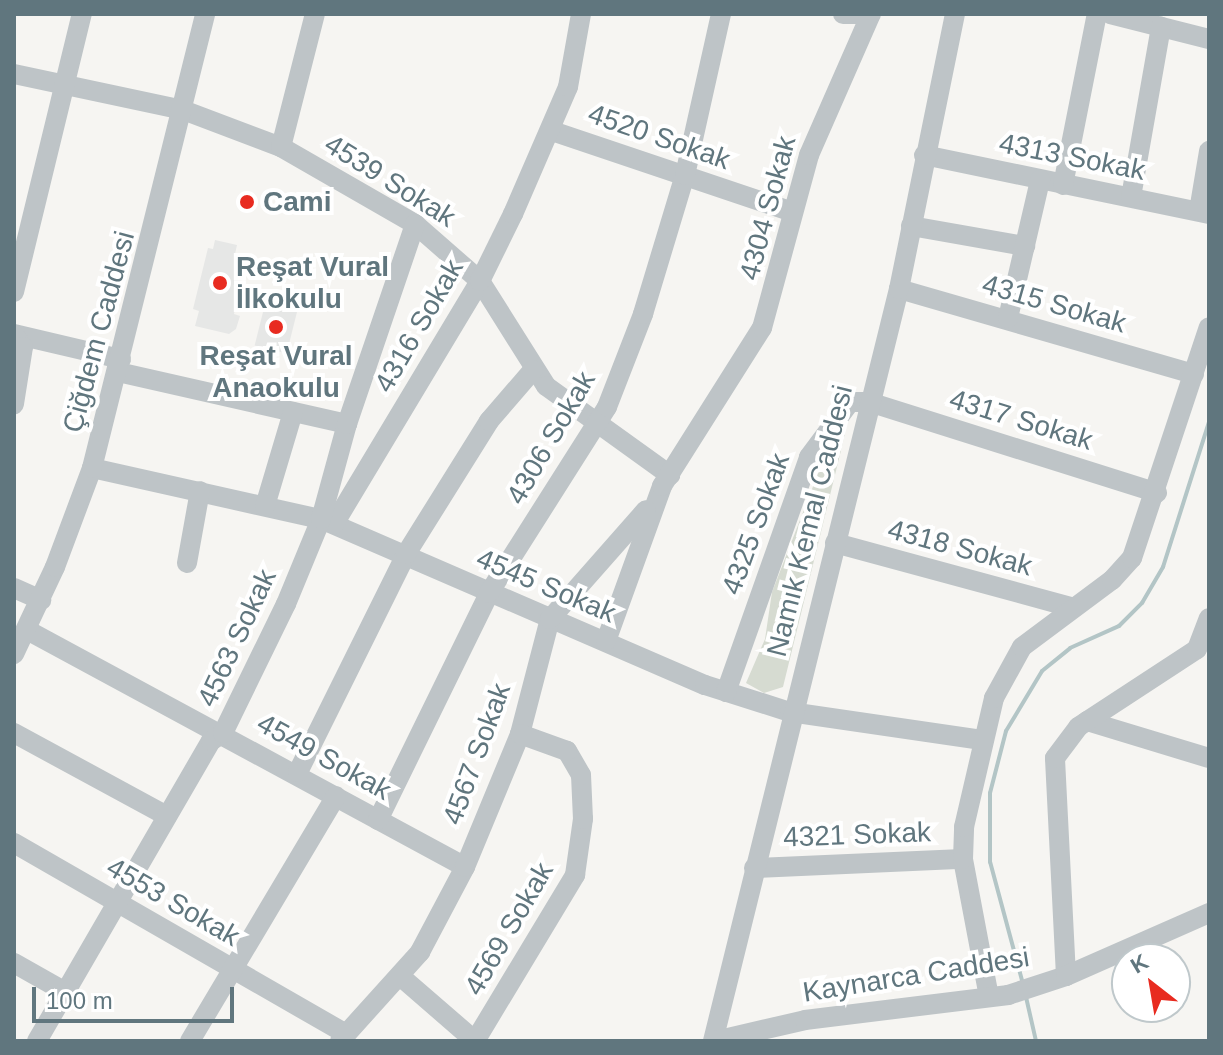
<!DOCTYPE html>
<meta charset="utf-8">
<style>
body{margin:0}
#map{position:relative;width:1223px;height:1055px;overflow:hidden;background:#f6f5f2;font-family:Helvetica,sans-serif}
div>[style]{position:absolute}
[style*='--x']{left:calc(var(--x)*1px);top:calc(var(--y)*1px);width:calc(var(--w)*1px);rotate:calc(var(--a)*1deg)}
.built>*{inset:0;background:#e6e7e6;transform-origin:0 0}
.green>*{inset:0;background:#d6dbd1}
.stream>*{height:4px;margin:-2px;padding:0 2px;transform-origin:2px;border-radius:2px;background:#b3c5c6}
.minor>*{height:20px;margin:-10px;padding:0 10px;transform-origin:10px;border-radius:10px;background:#bec4c7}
.dots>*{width:22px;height:22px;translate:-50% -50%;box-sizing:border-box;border:4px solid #fff;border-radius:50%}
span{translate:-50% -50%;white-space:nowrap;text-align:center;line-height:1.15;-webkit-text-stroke:8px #fff;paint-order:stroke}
.street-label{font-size:28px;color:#60767e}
.poi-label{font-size:28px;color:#60767e;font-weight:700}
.left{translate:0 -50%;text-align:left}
.frame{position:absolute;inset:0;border:16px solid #60767e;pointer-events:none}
.north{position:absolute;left:1111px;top:943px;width:80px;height:80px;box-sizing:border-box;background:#fff;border:2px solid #bfc8cb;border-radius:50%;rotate:329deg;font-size:22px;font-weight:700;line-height:32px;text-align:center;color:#60767e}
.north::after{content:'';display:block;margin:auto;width:28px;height:36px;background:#e82b20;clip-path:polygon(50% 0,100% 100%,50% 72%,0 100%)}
.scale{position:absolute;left:32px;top:987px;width:202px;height:36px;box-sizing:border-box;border:4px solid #60767e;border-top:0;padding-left:10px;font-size:24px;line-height:28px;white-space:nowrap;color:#60767e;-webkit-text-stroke:6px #fff;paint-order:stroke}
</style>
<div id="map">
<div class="built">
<div style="clip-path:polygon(215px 240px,237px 245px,235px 254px,247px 257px,234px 314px,240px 316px,236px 329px,229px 334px,195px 326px,199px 311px,193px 309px,208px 248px,213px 249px)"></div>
<div style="left:266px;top:300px;width:33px;height:47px;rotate:14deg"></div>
</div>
<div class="green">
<div style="clip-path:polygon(846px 430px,783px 687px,764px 693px,746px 683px,765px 639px,772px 592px,826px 453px)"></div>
</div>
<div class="stream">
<div style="--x:1023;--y:984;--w:126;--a:-105.1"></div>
<div style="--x:990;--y:862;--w:69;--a:-90"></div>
<div style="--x:990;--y:793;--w:64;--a:-75.5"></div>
<div style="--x:1006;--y:731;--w:70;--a:-59"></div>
<div style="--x:1042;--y:671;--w:36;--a:-39"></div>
<div style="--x:1070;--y:648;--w:54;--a:-24.2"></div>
<div style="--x:1119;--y:626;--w:33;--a:-45"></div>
<div style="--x:1142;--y:603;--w:42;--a:-59.7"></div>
<div style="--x:1163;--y:567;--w:152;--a:-72.4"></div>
<div style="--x:1026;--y:997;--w:45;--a:77.2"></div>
</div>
<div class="minor">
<div style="--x:843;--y:14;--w:28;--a:0"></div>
<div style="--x:1110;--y:14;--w:102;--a:14.2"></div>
<div style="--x:14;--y:74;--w:173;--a:12"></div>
<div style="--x:183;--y:110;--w:105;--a:20.7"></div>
<div style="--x:281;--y:147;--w:155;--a:29.9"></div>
<div style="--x:415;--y:224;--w:86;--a:41.2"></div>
<div style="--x:480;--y:281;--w:124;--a:57.8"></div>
<div style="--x:546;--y:386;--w:153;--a:35.7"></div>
<div style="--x:552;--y:131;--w:254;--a:18.6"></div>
<div style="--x:281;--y:147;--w:137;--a:-75.7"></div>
<div style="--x:924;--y:155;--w:291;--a:11.7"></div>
<div style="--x:1063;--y:185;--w:174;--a:-78.8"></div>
<div style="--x:1131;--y:197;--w:173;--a:-80"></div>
<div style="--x:1199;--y:211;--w:61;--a:-80.5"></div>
<div style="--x:911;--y:226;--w:116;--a:10"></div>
<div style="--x:899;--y:289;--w:307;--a:16.1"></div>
<div style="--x:14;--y:292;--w:286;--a:-76.3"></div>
<div style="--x:1008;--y:318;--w:142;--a:-76.9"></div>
<div style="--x:14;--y:334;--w:110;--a:13.2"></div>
<div style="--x:14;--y:335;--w:15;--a:53"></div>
<div style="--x:23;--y:347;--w:58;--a:99"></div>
<div style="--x:118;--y:372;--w:235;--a:12.8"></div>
<div style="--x:92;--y:468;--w:235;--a:12.6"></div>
<div style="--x:321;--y:519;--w:418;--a:23.4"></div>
<div style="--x:705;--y:685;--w:89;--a:17.6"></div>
<div style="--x:790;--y:712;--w:194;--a:8.3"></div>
<div style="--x:265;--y:506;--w:98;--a:-73.4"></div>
<div style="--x:334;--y:524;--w:283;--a:-59"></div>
<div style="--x:480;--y:281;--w:75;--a:-63.8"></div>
<div style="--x:513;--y:214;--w:138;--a:-66.6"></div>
<div style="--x:568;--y:87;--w:74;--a:-79.9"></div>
<div style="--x:835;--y:543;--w:245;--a:15.2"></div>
<div style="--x:187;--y:563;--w:73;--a:-79.8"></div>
<div style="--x:14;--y:588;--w:30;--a:24"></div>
<div style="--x:27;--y:630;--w:498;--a:28.4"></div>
<div style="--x:606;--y:641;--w:165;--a:-70.1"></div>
<div style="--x:662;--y:486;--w:187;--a:-57.7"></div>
<div style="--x:762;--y:328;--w:179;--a:-74.8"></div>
<div style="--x:809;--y:155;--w:152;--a:-66.3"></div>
<div style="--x:14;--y:654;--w:96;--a:-64.8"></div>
<div style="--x:55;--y:567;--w:106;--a:-69.5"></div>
<div style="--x:92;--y:468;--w:468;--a:-76"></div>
<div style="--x:726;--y:692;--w:249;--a:-70.5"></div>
<div style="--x:809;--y:457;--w:69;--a:-53.3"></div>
<div style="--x:850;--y:402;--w:19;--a:0"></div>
<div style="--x:869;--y:402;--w:302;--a:17.5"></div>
<div style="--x:1087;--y:721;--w:127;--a:16.9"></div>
<div style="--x:14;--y:733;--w:174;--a:28.5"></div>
<div style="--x:298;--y:772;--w:243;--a:-63.6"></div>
<div style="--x:406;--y:554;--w:157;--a:-58"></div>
<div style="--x:489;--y:421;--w:67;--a:-49.2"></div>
<div style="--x:378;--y:820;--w:253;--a:-63.9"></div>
<div style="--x:489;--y:593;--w:220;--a:-57.6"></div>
<div style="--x:607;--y:407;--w:100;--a:-68.8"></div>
<div style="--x:643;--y:314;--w:145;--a:-73.2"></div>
<div style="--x:685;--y:175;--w:165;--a:-77.4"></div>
<div style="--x:14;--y:843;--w:382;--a:29.9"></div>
<div style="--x:754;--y:868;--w:209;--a:-2.5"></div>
<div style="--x:14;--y:963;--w:61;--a:29.5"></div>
<div style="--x:400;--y:976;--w:99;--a:40.9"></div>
<div style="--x:1066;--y:976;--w:218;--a:-92.9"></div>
<div style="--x:1055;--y:758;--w:39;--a:-53"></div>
<div style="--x:1078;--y:727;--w:142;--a:-33.2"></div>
<div style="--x:1197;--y:649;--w:33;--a:-69"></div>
<div style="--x:989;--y:997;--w:140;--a:-100.7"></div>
<div style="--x:963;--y:859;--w:32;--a:-88"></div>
<div style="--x:964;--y:827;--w:132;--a:-76.9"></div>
<div style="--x:994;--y:698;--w:58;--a:-61.2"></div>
<div style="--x:1022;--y:647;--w:112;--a:-36.7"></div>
<div style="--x:1112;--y:580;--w:30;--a:-48"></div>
<div style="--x:1132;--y:558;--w:243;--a:-71.6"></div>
<div style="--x:37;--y:1041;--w:347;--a:-59.9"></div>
<div style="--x:211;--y:741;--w:14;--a:-34"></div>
<div style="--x:223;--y:733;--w:144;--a:-64"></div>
<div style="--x:286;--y:604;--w:92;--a:-67.6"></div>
<div style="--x:321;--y:519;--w:98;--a:-74.7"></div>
<div style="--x:347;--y:424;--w:211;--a:-71.2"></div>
<div style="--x:190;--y:1041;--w:285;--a:-59.2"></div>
<div style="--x:340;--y:1041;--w:120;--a:-48"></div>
<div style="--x:420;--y:952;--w:96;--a:-62.1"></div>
<div style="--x:465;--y:867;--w:144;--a:-67.5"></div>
<div style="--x:520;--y:734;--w:119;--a:-75.4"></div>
<div style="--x:550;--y:619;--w:145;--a:-48.6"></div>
<div style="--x:475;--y:1041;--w:194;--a:-58.9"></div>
<div style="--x:575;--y:875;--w:57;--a:-81.9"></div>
<div style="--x:583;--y:819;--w:44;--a:-92.6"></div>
<div style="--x:581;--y:775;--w:28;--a:-120"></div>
<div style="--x:567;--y:751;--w:50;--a:-160.1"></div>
<div style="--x:713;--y:1041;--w:775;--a:-76.11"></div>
<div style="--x:899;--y:289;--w:281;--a:-78.5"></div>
<div style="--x:715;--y:1041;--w:92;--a:-13.1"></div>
<div style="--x:805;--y:1020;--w:205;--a:-7"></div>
<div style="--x:1008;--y:995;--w:61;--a:-18.1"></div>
<div style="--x:1066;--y:976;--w:156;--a:-23.8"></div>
</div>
<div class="dots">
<div style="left:247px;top:202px;background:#e82b20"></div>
<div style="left:220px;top:283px;background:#e82b20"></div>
<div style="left:276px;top:327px;background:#e82b20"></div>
</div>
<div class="street-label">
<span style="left:659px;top:137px;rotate:19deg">4520 Sokak</span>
<span style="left:1072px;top:157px;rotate:11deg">4313 Sokak</span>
<span style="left:390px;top:181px;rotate:32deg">4539 Sokak</span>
<span style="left:768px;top:208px;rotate:-75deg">4304 Sokak</span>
<span style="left:1054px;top:304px;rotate:16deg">4315 Sokak</span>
<span style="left:419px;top:326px;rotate:-60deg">4316 Sokak</span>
<span style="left:99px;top:332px;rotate:-75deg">Çiğdem Caddesi</span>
<span style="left:1021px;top:420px;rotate:17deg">4317 Sokak</span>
<span style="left:551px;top:438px;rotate:-60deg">4306 Sokak</span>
<span style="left:810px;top:521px;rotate:-76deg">Namık Kemal Caddesi</span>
<span style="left:756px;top:524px;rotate:-70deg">4325 Sokak</span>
<span style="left:960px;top:548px;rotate:15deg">4318 Sokak</span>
<span style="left:546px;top:586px;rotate:23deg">4545 Sokak</span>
<span style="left:237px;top:638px;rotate:-65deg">4563 Sokak</span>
<span style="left:477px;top:754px;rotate:-70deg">4567 Sokak</span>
<span style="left:324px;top:757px;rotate:29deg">4549 Sokak</span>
<span style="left:857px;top:835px;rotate:-2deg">4321 Sokak</span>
<span style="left:173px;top:902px;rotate:30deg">4553 Sokak</span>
<span style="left:509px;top:929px;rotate:-60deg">4569 Sokak</span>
<span style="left:916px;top:975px;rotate:-9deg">Kaynarca Caddesi</span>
</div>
<div class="poi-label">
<span class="left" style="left:263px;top:202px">Cami</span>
<span class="left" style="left:236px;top:283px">Reşat Vural<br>İlkokulu</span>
<span style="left:276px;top:372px">Reşat Vural<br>Anaokulu</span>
</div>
<div class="frame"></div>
<div class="north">K</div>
<div class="scale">100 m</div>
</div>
